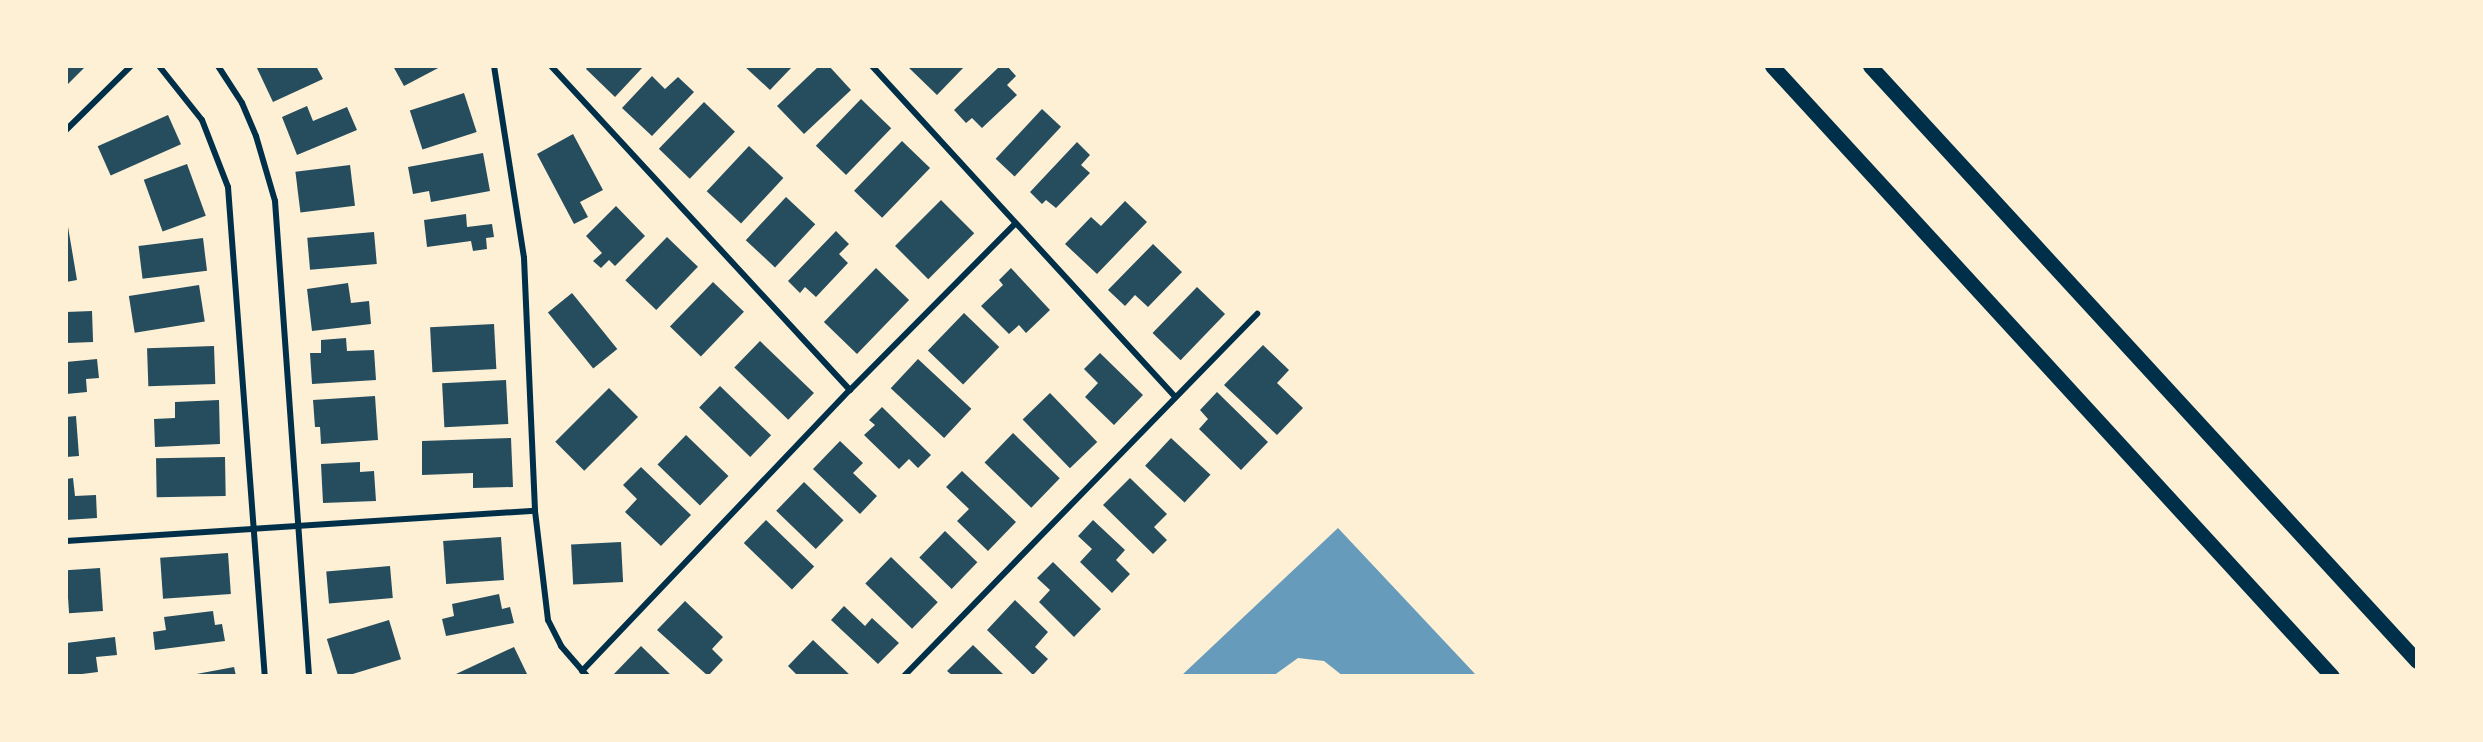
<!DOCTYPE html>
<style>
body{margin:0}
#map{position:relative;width:2483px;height:742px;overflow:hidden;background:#fdf0d5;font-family:"Varela Round",sans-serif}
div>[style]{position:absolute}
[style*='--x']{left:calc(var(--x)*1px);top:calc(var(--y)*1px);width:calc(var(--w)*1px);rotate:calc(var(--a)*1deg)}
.water>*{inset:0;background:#669bbc}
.building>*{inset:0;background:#264d5e;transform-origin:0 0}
.minor>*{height:6px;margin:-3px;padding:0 3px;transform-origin:3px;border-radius:3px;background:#003049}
.primary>*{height:15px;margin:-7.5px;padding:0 7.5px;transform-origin:7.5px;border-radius:7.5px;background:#003049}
span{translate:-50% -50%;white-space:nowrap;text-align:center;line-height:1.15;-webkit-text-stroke:5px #fdf0d5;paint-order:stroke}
.frame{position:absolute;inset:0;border:68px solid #fdf0d5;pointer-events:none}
</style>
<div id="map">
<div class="water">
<div style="clip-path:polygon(1338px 528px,1477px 676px,1343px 676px,1324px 661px,1298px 658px,1273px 676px,1181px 676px)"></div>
</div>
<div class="building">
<div style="clip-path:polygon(66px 66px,85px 67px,66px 86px)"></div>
<div style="clip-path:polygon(256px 66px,316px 66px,323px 79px,273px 102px)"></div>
<div style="clip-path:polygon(393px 66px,442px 66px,404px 86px)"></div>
<div style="clip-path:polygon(588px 66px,644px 66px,615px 97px,586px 69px)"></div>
<div style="clip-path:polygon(744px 66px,793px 66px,770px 90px)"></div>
<div style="clip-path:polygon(819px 66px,829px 66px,851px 90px,804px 134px,777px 106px)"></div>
<div style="clip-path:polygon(907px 66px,965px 66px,937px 95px)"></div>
<div style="clip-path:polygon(1000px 66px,1007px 66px,1016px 76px,1007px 85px,1017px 95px,982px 128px,972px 118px,966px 123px,954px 110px)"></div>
<div style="clip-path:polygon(652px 76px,665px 89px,678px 77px,694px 92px,652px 136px,622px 108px)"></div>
<div style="left:464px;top:93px;width:41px;height:57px;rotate:72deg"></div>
<div style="left:861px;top:99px;width:42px;height:65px;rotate:44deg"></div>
<div style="left:704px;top:102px;width:43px;height:65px;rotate:44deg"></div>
<div style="clip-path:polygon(307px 106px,313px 121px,347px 107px,357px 130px,297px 155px,282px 117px)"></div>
<div style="left:1042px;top:109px;width:26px;height:68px;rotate:43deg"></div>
<div style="left:168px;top:115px;width:32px;height:77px;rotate:66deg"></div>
<div style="clip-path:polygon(573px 134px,603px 190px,580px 202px,588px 217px,574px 224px,537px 154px)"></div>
<div style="left:902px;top:141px;width:39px;height:69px;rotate:44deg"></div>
<div style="clip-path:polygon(1077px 142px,1090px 155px,1081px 165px,1090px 173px,1056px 208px,1046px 200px,1042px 204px,1030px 192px)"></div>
<div style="left:749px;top:146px;width:47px;height:62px;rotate:43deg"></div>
<div style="clip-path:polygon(483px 153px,490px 191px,431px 202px,429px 191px,413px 194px,408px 167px)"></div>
<div style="left:187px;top:164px;width:55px;height:46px;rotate:70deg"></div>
<div style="left:350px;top:165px;width:41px;height:55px;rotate:83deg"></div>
<div style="left:786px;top:197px;width:40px;height:59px;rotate:43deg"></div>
<div style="left:941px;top:200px;width:47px;height:65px;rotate:45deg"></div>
<div style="clip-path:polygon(1125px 201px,1147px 222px,1097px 274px,1065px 244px,1091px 217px,1101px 226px)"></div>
<div style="clip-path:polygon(616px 206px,645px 236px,615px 266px,609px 260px,601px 268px,593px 261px,602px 253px,586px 236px)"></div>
<div style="clip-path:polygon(466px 214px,467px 227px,492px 224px,494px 237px,486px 238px,487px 249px,473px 251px,471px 241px,427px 247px,424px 220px)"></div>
<div style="clip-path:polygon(66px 215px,77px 280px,66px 282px)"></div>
<div style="clip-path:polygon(836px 231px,849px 244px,839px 254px,848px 263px,816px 297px,805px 287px,800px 293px,788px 281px)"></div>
<div style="left:374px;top:232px;width:32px;height:67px;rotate:85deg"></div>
<div style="left:667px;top:237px;width:43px;height:60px;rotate:44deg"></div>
<div style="left:203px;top:238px;width:33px;height:65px;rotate:83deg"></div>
<div style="clip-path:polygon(1153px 244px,1182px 272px,1148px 307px,1135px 295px,1125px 306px,1108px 290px)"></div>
<div style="left:876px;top:268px;width:46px;height:75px;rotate:44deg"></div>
<div style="clip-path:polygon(1011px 268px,1050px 310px,1026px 333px,1019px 325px,1009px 334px,981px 306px,1003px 285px,999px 280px)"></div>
<div style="left:713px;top:282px;width:43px;height:62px;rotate:44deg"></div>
<div style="clip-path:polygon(348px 283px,351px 303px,369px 301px,371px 324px,312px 331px,307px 289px)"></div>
<div style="left:199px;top:285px;width:37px;height:71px;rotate:81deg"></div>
<div style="left:1197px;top:287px;width:39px;height:64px;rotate:44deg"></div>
<div style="left:572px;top:293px;width:72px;height:31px;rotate:51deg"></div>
<div style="left:92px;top:311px;width:31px;height:26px;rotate:88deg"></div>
<div style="left:964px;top:313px;width:49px;height:52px;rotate:44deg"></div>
<div style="left:494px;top:324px;width:45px;height:64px;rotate:87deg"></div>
<div style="clip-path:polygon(346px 338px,347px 351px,374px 350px,376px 380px,312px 384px,310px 353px,321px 353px,321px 340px)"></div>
<div style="left:760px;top:341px;width:75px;height:37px;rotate:44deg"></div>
<div style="clip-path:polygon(1263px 345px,1289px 370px,1277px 383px,1303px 408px,1277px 435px,1224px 385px)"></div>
<div style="left:214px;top:346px;width:38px;height:67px;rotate:88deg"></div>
<div style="clip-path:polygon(1100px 353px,1143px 395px,1114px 425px,1085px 397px,1098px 383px,1084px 369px)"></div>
<div style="clip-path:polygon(97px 359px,99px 378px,86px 379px,87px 392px,66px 394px,66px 362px)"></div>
<div style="left:918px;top:359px;width:73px;height:40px;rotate:43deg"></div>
<div style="left:506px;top:380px;width:44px;height:64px;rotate:87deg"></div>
<div style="left:720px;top:386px;width:71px;height:30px;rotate:44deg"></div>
<div style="left:609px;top:388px;width:41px;height:76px;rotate:45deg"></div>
<div style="clip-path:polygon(1217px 392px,1268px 442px,1241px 470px,1199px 429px,1208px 419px,1200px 410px)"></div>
<div style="left:1050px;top:393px;width:68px;height:38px;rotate:46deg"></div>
<div style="clip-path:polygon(375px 396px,378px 440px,321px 444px,320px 427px,315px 427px,313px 400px)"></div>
<div style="clip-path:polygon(219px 400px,220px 444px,155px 447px,154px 419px,175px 418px,175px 402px)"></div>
<div style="clip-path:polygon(882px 407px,931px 455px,918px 468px,909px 459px,899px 469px,864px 435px,875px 425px,869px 420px)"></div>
<div style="clip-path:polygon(76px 416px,79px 456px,66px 457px,66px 417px)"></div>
<div style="left:1013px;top:433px;width:65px;height:41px;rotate:44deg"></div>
<div style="left:686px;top:435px;width:59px;height:41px;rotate:44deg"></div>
<div style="clip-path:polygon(511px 438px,513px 487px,473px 488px,473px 473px,422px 475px,422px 441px)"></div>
<div style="left:1171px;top:438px;width:54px;height:38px;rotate:43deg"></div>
<div style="clip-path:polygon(840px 441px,863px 463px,853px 473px,877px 496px,860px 514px,813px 469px)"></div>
<div style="left:225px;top:457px;width:39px;height:69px;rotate:89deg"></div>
<div style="clip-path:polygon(360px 462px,360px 472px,374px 471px,376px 501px,323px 503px,321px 464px)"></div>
<div style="clip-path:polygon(641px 467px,691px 515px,661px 546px,625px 512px,637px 499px,623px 485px)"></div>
<div style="clip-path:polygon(962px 471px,1016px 522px,988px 551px,957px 521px,969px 509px,946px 487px)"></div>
<div style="clip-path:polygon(73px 478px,75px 496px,96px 495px,97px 518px,66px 520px,66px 479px)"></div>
<div style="clip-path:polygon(1130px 478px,1167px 514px,1154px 527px,1167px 540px,1153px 554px,1103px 505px)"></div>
<div style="left:804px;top:482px;width:55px;height:40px;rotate:44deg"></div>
<div style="left:766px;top:520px;width:67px;height:32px;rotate:44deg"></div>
<div style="clip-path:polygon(1093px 520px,1125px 550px,1116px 560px,1130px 574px,1112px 593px,1080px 562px,1092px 549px,1078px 536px)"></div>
<div style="left:945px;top:531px;width:45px;height:37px;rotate:44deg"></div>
<div style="left:501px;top:537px;width:43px;height:58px;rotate:86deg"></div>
<div style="left:621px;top:542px;width:40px;height:50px;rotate:87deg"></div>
<div style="left:228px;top:553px;width:41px;height:68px;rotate:86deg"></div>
<div style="left:891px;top:557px;width:65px;height:37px;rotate:44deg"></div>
<div style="clip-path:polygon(1053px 562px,1101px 609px,1074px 637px,1039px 602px,1050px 590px,1037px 578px)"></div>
<div style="left:390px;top:566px;width:32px;height:64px;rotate:85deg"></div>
<div style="left:100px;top:568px;width:43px;height:34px;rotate:86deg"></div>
<div style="clip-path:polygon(499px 594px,502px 609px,510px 607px,514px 623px,446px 636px,442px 619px,454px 616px,452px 604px)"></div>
<div style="clip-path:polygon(1015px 600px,1048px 632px,1035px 647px,1048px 659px,1033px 675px,987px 630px)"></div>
<div style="clip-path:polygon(685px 601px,723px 637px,712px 649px,723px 660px,708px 676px,657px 630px)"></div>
<div style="clip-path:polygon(844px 606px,865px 626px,872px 618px,899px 643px,878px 664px,831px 620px)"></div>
<div style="clip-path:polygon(213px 611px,215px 625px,222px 624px,225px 641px,155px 650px,153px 632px,166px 630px,164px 617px)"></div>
<div style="left:389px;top:620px;width:41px;height:65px;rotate:73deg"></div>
<div style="clip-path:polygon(115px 637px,117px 655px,96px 657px,98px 672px,66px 676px,66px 643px)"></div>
<div style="clip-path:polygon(813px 640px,851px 676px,798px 676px,788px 666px)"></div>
<div style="clip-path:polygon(973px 645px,1005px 676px,953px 676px,947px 671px)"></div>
<div style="clip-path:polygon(641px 646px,672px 676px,612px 676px)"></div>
<div style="clip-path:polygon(514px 647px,528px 676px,457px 676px,456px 674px)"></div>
<div style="clip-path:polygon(234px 667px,236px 676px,191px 676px,191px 675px)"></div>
</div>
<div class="minor">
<div style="--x:159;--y:66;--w:69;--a:51.5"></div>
<div style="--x:202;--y:120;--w:72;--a:68.8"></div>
<div style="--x:228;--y:187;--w:490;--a:85.7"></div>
<div style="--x:218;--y:66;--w:44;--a:57"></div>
<div style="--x:242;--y:103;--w:36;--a:67"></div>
<div style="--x:256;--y:136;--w:68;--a:73.7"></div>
<div style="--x:275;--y:201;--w:476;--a:85.9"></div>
<div style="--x:494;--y:66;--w:194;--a:81.1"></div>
<div style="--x:524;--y:258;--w:253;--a:87.5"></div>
<div style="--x:535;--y:511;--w:110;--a:83.2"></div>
<div style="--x:548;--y:620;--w:29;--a:63"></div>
<div style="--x:561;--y:646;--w:40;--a:49"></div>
<div style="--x:551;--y:66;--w:441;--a:47.3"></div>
<div style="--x:872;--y:66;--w:447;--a:47.5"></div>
<div style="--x:66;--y:130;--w:91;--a:-44.6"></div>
<div style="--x:66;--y:541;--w:470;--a:-3.7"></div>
<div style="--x:582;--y:671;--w:388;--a:-46.4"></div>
<div style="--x:850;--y:390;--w:233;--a:-45.2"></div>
<div style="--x:904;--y:676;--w:506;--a:-45.72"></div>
</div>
<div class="primary">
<div style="--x:1772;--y:66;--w:828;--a:47.45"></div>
<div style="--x:1870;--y:66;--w:808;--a:47.41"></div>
</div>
<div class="frame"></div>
</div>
